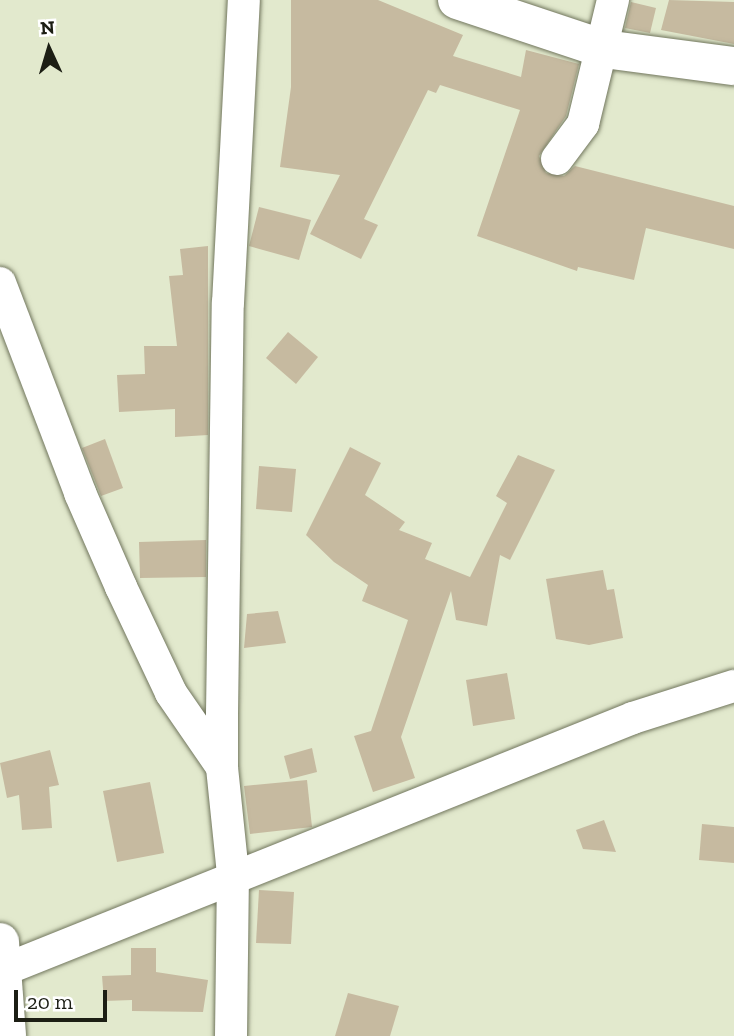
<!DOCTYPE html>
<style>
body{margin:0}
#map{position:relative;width:734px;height:1036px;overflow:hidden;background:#e2e9cd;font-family:"Zilla Slab",serif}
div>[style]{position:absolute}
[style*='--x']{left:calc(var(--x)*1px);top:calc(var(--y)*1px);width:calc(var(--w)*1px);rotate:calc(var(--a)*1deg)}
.building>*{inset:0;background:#c6baa0}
.roads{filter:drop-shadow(0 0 2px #71765d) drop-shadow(0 0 2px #71765d)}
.street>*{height:32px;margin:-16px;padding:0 16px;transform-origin:16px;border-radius:16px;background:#fff}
.secondary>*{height:38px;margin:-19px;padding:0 19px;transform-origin:19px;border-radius:19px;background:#fff}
.primary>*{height:38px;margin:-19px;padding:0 19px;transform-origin:19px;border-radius:19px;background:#fff}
span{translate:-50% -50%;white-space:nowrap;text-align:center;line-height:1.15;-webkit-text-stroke:5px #fff;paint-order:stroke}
.north{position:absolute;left:14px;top:14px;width:70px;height:70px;-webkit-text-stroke:5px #fff;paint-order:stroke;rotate:356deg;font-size:19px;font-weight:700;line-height:28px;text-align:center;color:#1c1e14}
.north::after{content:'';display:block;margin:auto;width:24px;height:32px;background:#1c1e14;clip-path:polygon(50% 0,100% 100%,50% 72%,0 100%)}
.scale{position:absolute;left:14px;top:990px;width:93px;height:32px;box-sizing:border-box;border:4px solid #1c1e14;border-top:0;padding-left:9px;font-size:21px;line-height:24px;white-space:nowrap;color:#1c1e14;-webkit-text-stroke:5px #fff;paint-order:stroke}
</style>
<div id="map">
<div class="building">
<div style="clip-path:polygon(291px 0,378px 0,463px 35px,453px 56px,521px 77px,526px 50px,579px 64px,566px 116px,539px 156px,546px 173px,564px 176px,575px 166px,734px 206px,734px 249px,646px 228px,634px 280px,578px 267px,577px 271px,477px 236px,520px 110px,440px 85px,436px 93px,428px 90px,364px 219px,378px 225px,361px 259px,310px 234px,340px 175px,280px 167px,291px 87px)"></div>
<div style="clip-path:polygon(669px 0,734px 2px,734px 44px,661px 30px)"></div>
<div style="clip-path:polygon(631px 2px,656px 8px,650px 33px,625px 28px)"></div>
<div style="clip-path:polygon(259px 207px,311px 220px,299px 260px,249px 246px)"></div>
<div style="clip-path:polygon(208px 246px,208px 435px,175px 437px,175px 409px,119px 412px,117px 375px,145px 374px,144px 346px,177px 346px,169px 276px,183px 275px,180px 249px)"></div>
<div style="clip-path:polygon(288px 332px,318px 357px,296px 384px,266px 358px)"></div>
<div style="clip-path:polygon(105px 439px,123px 488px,101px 496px,82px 448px)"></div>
<div style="clip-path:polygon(350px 447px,381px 463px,365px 495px,405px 522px,399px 530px,432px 543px,425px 559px,470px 577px,507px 503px,496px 496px,518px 455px,555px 470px,510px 560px,500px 555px,487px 626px,456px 620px,451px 591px,401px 737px,415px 778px,373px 792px,354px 736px,371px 731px,408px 620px,362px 601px,368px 585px,334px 562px,306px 535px)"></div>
<div style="clip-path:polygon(259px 466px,296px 469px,292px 512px,256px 509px)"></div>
<div style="clip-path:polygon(206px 540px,206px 577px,140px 578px,139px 542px)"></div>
<div style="clip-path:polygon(603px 570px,607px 590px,614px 589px,623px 638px,589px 645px,556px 639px,546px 579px)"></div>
<div style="clip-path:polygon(278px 611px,286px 643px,244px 648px,247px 614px)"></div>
<div style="clip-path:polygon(507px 673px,515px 719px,473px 726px,466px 680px)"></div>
<div style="clip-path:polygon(312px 748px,317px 772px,290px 779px,284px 756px)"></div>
<div style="clip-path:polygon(50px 750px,59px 785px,49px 787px,52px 828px,22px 830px,19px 795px,7px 798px,0 763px)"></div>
<div style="clip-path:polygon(307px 780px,312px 827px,250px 834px,244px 786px)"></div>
<div style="clip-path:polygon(150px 782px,164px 853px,117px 862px,103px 791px)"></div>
<div style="clip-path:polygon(604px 820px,616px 852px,583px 849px,576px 830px)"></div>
<div style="clip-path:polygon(702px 824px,734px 827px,734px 863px,699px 860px)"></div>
<div style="clip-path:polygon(259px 890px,294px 892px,291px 944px,256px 943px)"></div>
<div style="clip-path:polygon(131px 948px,156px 948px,156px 972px,208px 980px,203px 1012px,132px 1011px,132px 1000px,104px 1001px,102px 976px,131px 975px)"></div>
<div style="clip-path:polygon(348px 993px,399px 1006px,390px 1036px,335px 1036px)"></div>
</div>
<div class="roads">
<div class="street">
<div style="--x:557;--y:159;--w:44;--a:-53.4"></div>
<div style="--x:583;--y:124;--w:128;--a:-76.4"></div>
<div style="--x:0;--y:283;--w:225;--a:69.1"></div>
<div style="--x:80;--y:493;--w:103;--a:66.4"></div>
<div style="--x:121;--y:587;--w:117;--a:64.7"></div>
<div style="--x:171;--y:693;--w:90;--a:55.4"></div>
<div style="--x:6;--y:969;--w:675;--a:-21.82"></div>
<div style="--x:633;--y:718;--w:106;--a:-17.6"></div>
<div style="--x:231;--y:1036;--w:162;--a:-89.3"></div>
<div style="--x:233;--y:874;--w:108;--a:-95.9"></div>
<div style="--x:222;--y:767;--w:53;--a:-90"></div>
<div style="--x:222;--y:714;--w:411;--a:-89.2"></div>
<div style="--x:228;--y:303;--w:303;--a:-87"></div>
</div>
<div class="secondary">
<div style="--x:0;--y:942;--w:94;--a:85.7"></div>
</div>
<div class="primary">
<div style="--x:457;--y:0;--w:155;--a:18.4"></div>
<div style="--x:604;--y:49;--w:131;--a:7.5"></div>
</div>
</div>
<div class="north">N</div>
<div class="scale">20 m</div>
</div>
